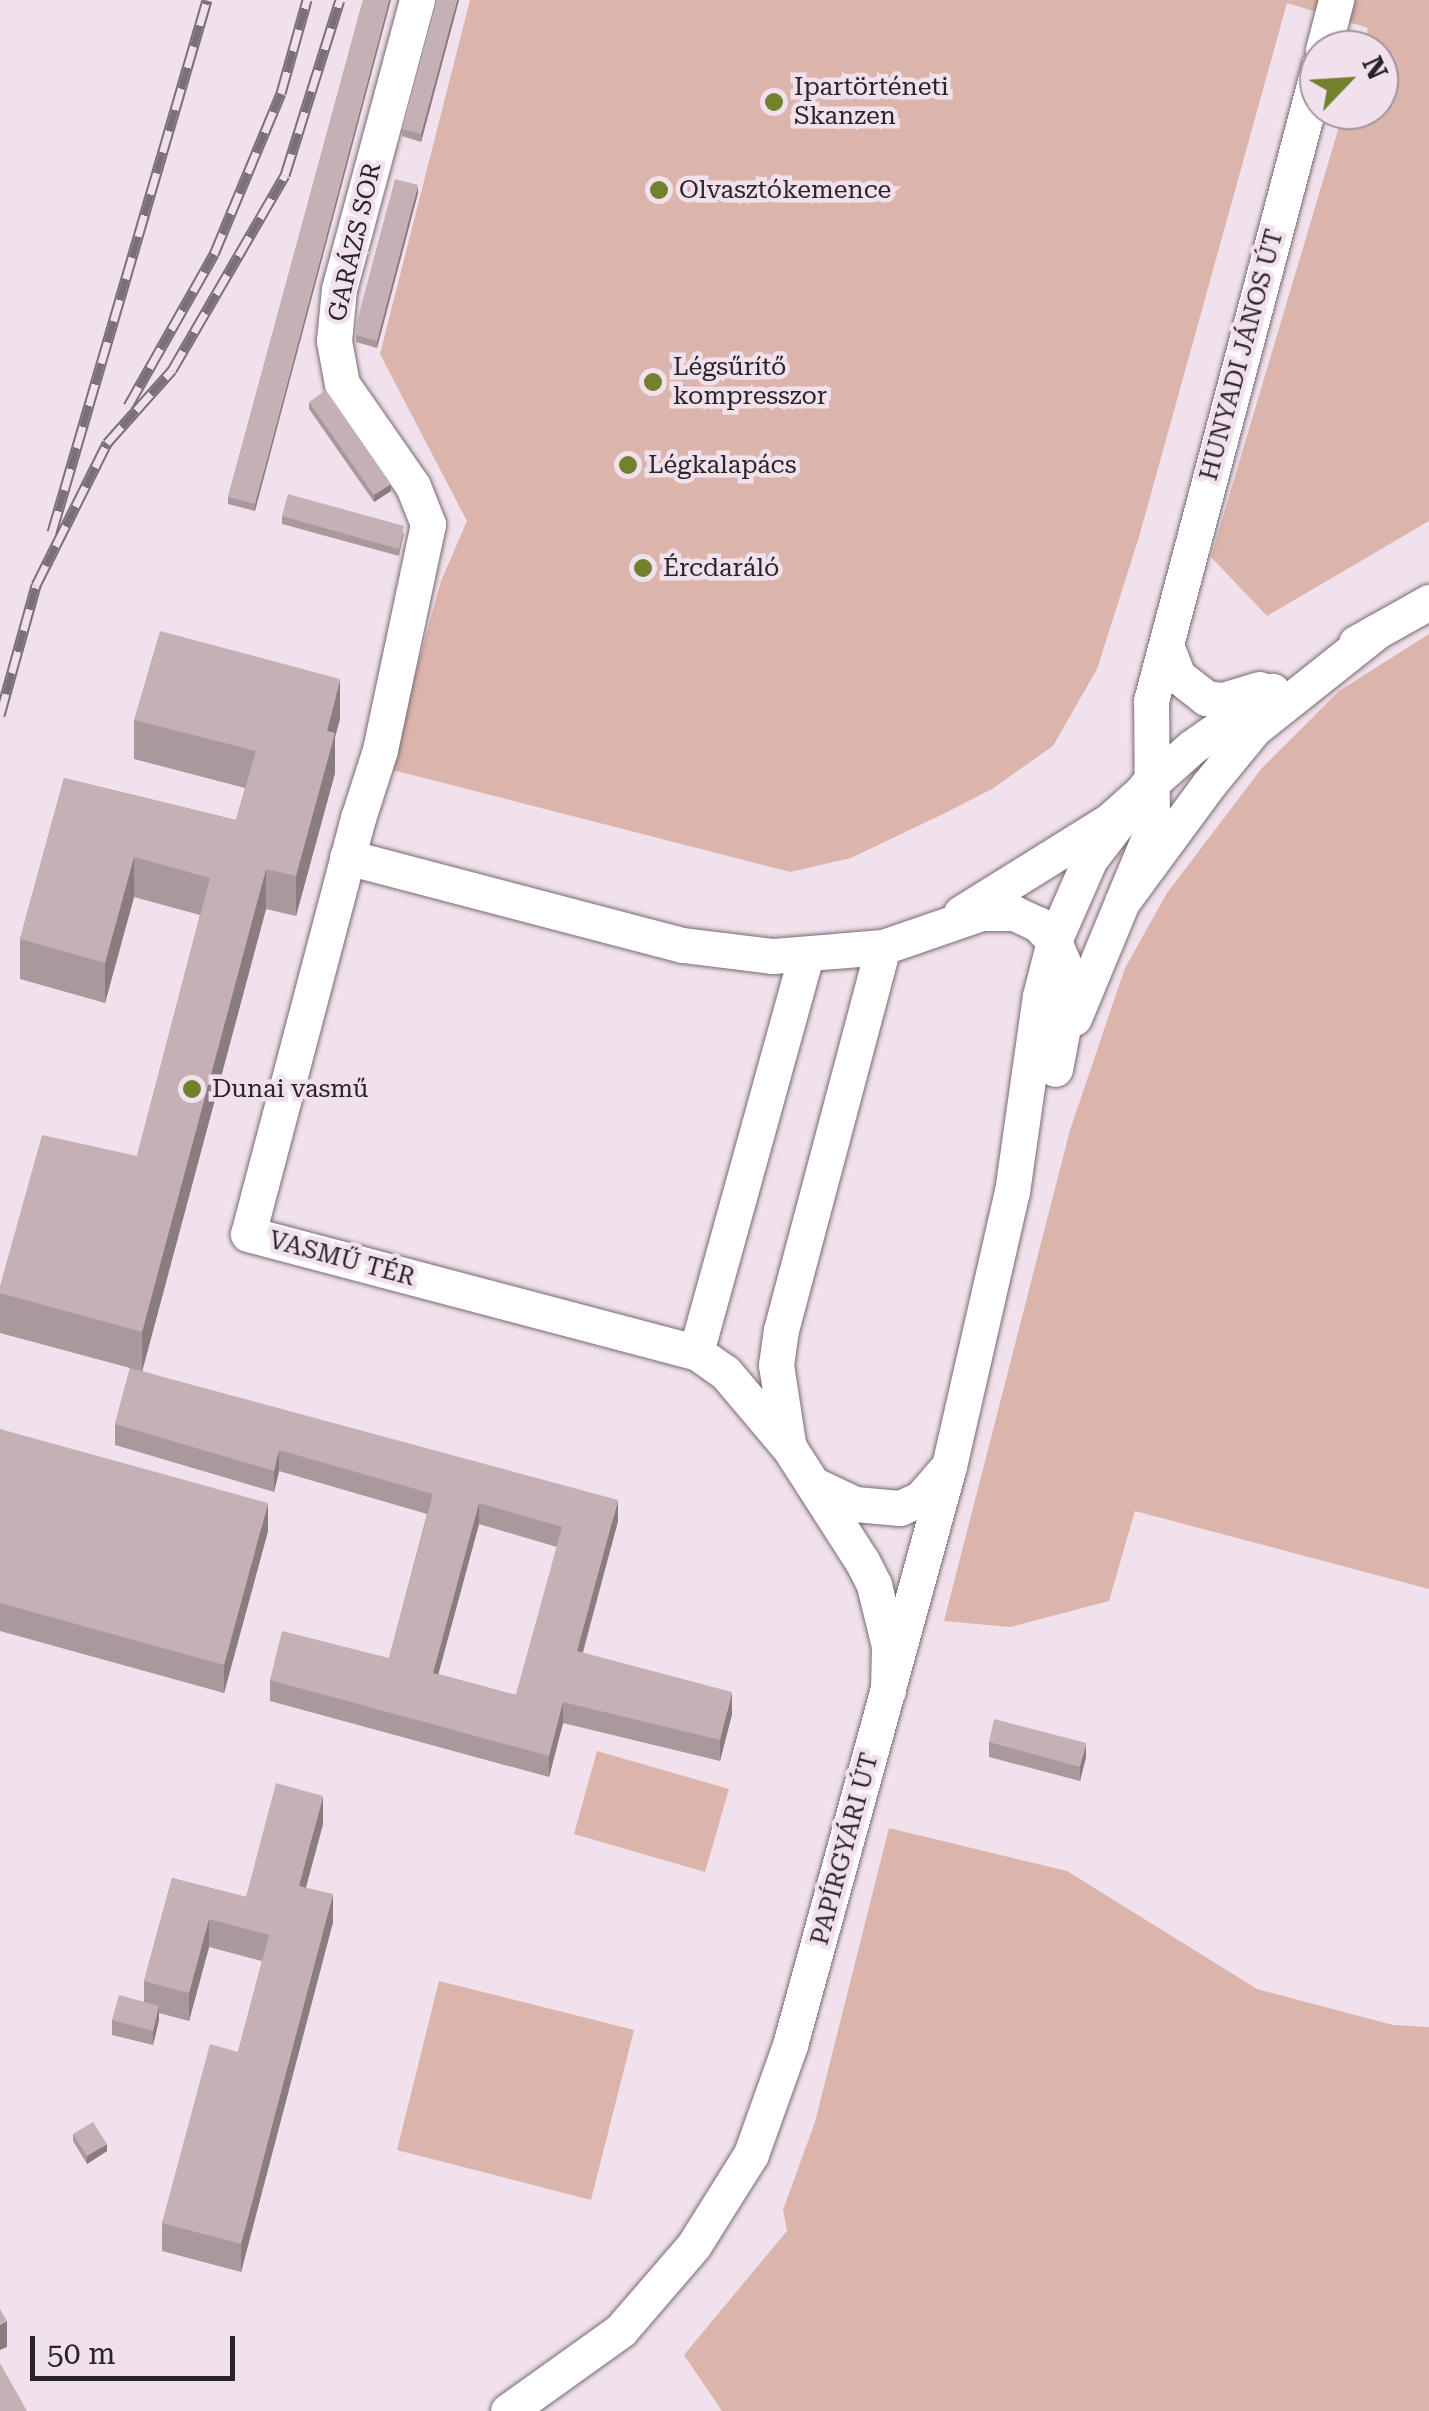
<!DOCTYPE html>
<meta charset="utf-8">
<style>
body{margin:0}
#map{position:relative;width:1429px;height:2411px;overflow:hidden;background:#f1e1ec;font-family:"Roboto Serif",serif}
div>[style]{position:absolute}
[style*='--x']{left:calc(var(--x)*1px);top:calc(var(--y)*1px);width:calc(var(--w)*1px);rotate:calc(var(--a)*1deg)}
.green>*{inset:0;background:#dbb4ab}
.roads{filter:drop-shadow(0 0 2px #786a73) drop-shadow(0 0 2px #786a73)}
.minor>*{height:35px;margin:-17.5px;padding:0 17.5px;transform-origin:17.5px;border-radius:17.5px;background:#fff}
.rail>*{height:11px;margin-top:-5.5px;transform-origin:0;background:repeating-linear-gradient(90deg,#f1e1ec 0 22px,#7a7077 0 44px);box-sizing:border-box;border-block:2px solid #7a7077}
.wall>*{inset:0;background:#a9989c}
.shaded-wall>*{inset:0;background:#8a7c7f}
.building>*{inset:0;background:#c5b1b5}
.dots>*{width:28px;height:28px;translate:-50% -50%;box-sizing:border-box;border:5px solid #f1e1ec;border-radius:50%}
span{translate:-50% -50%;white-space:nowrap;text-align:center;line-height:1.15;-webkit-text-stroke:9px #f1e1ec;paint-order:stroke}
.poi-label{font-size:25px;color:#292427}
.left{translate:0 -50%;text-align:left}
.street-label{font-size:25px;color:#292427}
.north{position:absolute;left:1299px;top:30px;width:100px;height:100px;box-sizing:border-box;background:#f1e1ec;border:2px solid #a1959d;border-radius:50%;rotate:65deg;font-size:28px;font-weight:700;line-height:40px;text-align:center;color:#292427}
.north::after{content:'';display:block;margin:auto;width:35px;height:45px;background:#73802d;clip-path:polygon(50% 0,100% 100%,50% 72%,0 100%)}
.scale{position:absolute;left:30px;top:2336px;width:205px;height:45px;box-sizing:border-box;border:5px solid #292427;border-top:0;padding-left:12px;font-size:30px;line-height:35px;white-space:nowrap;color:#292427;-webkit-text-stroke:8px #f1e1ec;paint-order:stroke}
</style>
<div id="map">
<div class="green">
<div style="clip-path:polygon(470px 0,1429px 0,1429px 521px,1267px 616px,1211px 557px,1344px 110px,1379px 110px,1379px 50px,1362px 50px,1368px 28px,1287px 3px,1139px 537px,1097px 669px,1053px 746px,992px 789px,943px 814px,851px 858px,790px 872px,389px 769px,441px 581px,467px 521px,380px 354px)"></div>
<div style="clip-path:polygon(1429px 634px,1429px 1589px,1135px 1511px,1109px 1601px,1010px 1627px,944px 1621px,1070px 1130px,1125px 968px,1167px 893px,1262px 768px,1339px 691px)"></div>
<div style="clip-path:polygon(597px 1751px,729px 1789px,705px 1872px,574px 1834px)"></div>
<div style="clip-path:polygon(889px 1828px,1067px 1871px,1257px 1989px,1393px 2025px,1429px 2027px,1429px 2411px,722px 2411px,684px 2355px,787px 2231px,783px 2210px,815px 2122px)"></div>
<div style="clip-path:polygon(439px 1981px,634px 2030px,591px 2200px,397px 2150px)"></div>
</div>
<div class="roads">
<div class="minor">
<div style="--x:417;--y:0;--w:299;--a:105.1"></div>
<div style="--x:339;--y:289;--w:52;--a:95.5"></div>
<div style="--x:334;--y:341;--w:44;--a:79.5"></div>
<div style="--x:342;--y:384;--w:124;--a:55.2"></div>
<div style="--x:413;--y:486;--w:41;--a:68.5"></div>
<div style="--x:428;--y:524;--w:231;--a:102"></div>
<div style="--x:380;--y:750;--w:71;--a:107.9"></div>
<div style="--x:358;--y:818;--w:430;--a:104.8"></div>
<div style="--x:248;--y:1234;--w:463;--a:14.8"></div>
<div style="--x:696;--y:1352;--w:35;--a:35"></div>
<div style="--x:725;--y:1372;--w:101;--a:49.8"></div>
<div style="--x:790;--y:1449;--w:133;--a:57.3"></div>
<div style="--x:862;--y:1561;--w:27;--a:63"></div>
<div style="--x:874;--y:1585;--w:63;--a:76.2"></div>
<div style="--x:889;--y:1646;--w:45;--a:91.3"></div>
<div style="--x:1323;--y:50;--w:52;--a:-75.4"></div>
<div style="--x:1356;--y:643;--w:84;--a:-29.3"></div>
<div style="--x:1166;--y:645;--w:33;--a:69"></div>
<div style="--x:1178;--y:676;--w:36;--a:38"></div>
<div style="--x:1206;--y:698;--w:17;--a:7"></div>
<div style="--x:1223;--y:700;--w:38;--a:-17"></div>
<div style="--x:347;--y:857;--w:347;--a:14.7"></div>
<div style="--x:683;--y:945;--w:91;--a:7"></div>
<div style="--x:773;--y:956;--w:110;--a:-4.7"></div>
<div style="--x:883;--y:947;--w:105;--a:-19"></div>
<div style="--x:982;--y:913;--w:32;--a:0"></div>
<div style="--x:1014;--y:913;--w:26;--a:25"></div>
<div style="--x:1038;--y:924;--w:23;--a:47"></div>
<div style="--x:1054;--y:941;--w:28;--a:67"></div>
<div style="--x:1065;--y:967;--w:34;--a:85"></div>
<div style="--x:1068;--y:1001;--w:69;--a:100.8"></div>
<div style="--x:1122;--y:902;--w:78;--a:-67.4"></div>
<div style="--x:1152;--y:830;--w:129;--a:-90.4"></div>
<div style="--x:1151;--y:701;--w:657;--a:-75.18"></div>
<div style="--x:961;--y:913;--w:174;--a:-31.9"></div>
<div style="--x:1109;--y:821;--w:111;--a:-41.7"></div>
<div style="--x:1192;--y:747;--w:98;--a:-35"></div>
<div style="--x:1074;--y:1018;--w:126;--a:-67.5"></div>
<div style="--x:1122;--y:902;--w:147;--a:-53.6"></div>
<div style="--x:1209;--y:784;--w:71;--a:-50.7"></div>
<div style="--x:1254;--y:729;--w:156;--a:-38.5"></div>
<div style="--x:696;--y:1352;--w:412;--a:-74.5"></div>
<div style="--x:788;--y:1443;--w:79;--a:-98.7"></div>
<div style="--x:776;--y:1365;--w:35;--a:-82"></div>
<div style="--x:781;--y:1330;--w:396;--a:-75.1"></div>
<div style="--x:817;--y:1486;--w:42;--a:25.3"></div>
<div style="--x:855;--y:1504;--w:45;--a:5.1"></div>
<div style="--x:900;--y:1508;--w:23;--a:-25"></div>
<div style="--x:921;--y:1498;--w:37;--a:-49"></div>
<div style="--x:508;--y:2411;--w:139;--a:-35.6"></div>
<div style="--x:621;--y:2330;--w:112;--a:-49.3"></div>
<div style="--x:694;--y:2245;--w:107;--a:-57.9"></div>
<div style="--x:751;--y:2154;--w:116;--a:-70.3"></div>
<div style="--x:790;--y:2045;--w:600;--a:-74.64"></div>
<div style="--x:949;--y:1466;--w:281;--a:-77.1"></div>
<div style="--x:1012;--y:1192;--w:198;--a:-81.9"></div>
<div style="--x:1040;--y:996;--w:57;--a:-75.7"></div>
<div style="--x:1054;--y:941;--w:90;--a:-66.3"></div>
<div style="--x:1090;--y:859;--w:98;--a:-52.4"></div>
</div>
</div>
<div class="rail">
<div style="--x:128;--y:406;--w:175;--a:-60.5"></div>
<div style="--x:214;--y:254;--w:174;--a:-67.4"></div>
<div style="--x:281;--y:93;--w:97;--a:-74.4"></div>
<div style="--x:52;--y:532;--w:554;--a:-73.76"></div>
<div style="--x:0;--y:715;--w:135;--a:-74.5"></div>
<div style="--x:36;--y:585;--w:159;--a:-63.4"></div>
<div style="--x:107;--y:443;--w:98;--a:-48.3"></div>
<div style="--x:172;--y:370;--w:225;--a:-59.9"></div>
<div style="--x:285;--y:175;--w:183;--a:-72.6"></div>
</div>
<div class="wall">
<div style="clip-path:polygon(363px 0,255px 511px,228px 504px,228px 497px)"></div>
<div style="clip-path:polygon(459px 0,421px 142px,402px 136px,402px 129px)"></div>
<div style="clip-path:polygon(418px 193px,377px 348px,356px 342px,356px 325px)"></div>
<div style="clip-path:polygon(309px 402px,391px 491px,374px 502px,309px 409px)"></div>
<div style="clip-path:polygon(282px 516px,404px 533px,399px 556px,282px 524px)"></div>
<div style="clip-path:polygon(evenodd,340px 719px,335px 737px,335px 773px,296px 916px,266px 909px,142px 1371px,618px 1521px,583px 1653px,732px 1714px,720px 1761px,563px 1723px,549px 1777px,270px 1701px,270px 1680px,389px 1658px,427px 1514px,279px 1471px,274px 1492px,115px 1445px,115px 1424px,130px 1368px,0 1333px,0 1293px,137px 1156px,200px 915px,134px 897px,105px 1003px,20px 979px,20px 939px,64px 778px,236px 820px,245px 788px,134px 759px,134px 720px,340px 719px,479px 1524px,557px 1547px,516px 1695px,438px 1674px,479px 1524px)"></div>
<div style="clip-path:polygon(0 1429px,268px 1531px,224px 1693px,0 1631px)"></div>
<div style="clip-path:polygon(989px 1742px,1086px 1757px,1080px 1781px,989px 1757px)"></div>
<div style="clip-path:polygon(323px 1824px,306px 1887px,333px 1922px,241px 2272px,162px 2251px,162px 2223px,238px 2052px,262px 1961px,209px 1947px,189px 2021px,159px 2013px,159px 2020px,153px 2045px,112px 2035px,112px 2020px,144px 2001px,144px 1981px,172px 1878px,246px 1897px)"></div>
<div style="clip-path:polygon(73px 2134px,107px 2151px,87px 2164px,73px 2141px)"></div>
</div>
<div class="shaded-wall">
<div style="clip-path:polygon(389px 0,391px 0,255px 511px,255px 504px)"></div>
<div style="clip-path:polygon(457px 0,459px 0,421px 142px,421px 134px)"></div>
<div style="clip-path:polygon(418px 185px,418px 193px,377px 348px,377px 341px)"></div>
<div style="clip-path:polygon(391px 484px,391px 491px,374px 502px,374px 495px)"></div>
<div style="clip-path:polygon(340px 679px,340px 719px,335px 737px,335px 773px,296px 916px,296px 876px,327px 731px)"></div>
<div style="clip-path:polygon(134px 857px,134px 897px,105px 1003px,105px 963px)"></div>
<div style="clip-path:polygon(266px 869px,266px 909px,142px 1372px,142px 1332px)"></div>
<div style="clip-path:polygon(279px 1450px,279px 1471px,274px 1492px,274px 1471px)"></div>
<div style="clip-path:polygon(618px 1500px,618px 1521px,577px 1672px,577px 1651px)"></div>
<div style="clip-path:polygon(268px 1503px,268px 1531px,224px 1693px,224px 1665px)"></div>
<div style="clip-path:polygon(479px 1503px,479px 1524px,433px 1694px,433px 1673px)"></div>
<div style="clip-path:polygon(732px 1692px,732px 1714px,720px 1761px,720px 1740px)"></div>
<div style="clip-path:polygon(563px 1702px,563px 1723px,549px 1777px,549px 1756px)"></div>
<div style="clip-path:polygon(1086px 1743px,1086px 1757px,1080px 1781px,1080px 1767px)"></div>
<div style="clip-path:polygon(323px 1796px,323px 1824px,299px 1913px,299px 1886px)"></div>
<div style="clip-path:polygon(333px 1894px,333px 1922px,241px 2272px,241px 2244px)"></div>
<div style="clip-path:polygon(209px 1919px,209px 1947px,189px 2021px,189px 1993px)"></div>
<div style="clip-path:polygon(159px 2006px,159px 2020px,153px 2045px,153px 2031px)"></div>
<div style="clip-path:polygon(107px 2144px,107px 2151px,87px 2164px,87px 2156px)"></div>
<div style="clip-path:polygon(7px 2321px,7px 2347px,0 2350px,0 2325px)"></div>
</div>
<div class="building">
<div style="clip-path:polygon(363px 0,389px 0,255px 504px,228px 497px)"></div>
<div style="clip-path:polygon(437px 0,457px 0,421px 134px,402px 129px)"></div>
<div style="clip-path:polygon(395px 179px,418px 185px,377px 341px,356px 335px,356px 325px)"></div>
<div style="clip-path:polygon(326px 390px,391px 484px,374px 495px,309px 402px)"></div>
<div style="clip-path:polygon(288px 494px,404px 526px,399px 549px,282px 516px)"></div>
<div style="clip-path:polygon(160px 631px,340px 679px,327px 731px,335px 733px,296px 876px,266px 869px,142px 1332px,0 1293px,0 1286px,42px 1135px,137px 1156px,210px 878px,134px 857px,105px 963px,20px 939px,64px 778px,236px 820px,256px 751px,134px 720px)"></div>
<div style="clip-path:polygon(evenodd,130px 1368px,618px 1500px,577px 1651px,732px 1692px,720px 1740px,563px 1702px,549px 1756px,270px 1680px,282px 1631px,389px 1658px,433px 1494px,279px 1450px,274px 1471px,115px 1424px,130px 1368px,479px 1503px,562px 1527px,516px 1695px,433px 1673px,479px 1503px)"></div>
<div style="clip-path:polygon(0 1429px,268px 1503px,224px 1665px,0 1603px)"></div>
<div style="clip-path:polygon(994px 1719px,1086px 1743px,1080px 1767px,989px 1742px)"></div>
<div style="clip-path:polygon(276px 1783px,323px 1796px,299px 1886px,333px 1894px,241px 2244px,162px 2223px,210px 2044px,238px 2052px,269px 1935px,209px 1919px,189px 1993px,144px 1981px,172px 1878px,246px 1897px)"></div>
<div style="clip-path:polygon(119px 1995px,159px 2006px,153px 2031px,112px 2020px)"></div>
<div style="clip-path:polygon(93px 2122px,107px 2144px,87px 2156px,73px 2134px)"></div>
<div style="clip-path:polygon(0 2309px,7px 2321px,0 2325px)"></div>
<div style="clip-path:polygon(0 2363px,27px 2411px,0 2411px)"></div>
</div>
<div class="dots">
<div style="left:774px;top:102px;background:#73802d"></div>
<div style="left:659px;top:190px;background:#73802d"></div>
<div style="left:653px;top:382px;background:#73802d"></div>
<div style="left:628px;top:465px;background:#73802d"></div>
<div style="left:643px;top:568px;background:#73802d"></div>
<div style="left:192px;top:1089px;background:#73802d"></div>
</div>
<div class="poi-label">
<span class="left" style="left:794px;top:102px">Ipartörténeti<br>Skanzen</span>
<span class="left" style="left:679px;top:190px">Olvasztókemence</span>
<span class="left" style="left:673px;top:382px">Légsűrítő<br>kompresszor</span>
<span class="left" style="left:648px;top:465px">Légkalapács</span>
<span class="left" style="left:663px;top:568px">Ércdaráló</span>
<span class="left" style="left:212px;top:1089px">Dunai vasmű</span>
</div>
<div class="street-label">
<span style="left:355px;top:242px;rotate:-77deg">GARÁZS SOR</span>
<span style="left:1242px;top:355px;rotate:-75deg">HUNYADI JÁNOS ÚT</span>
<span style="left:342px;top:1259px;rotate:15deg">VASMŰ TÉR</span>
<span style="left:845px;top:1849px;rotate:-75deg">PAPÍRGYÁRI ÚT</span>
</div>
<div class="north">N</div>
<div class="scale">50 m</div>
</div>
